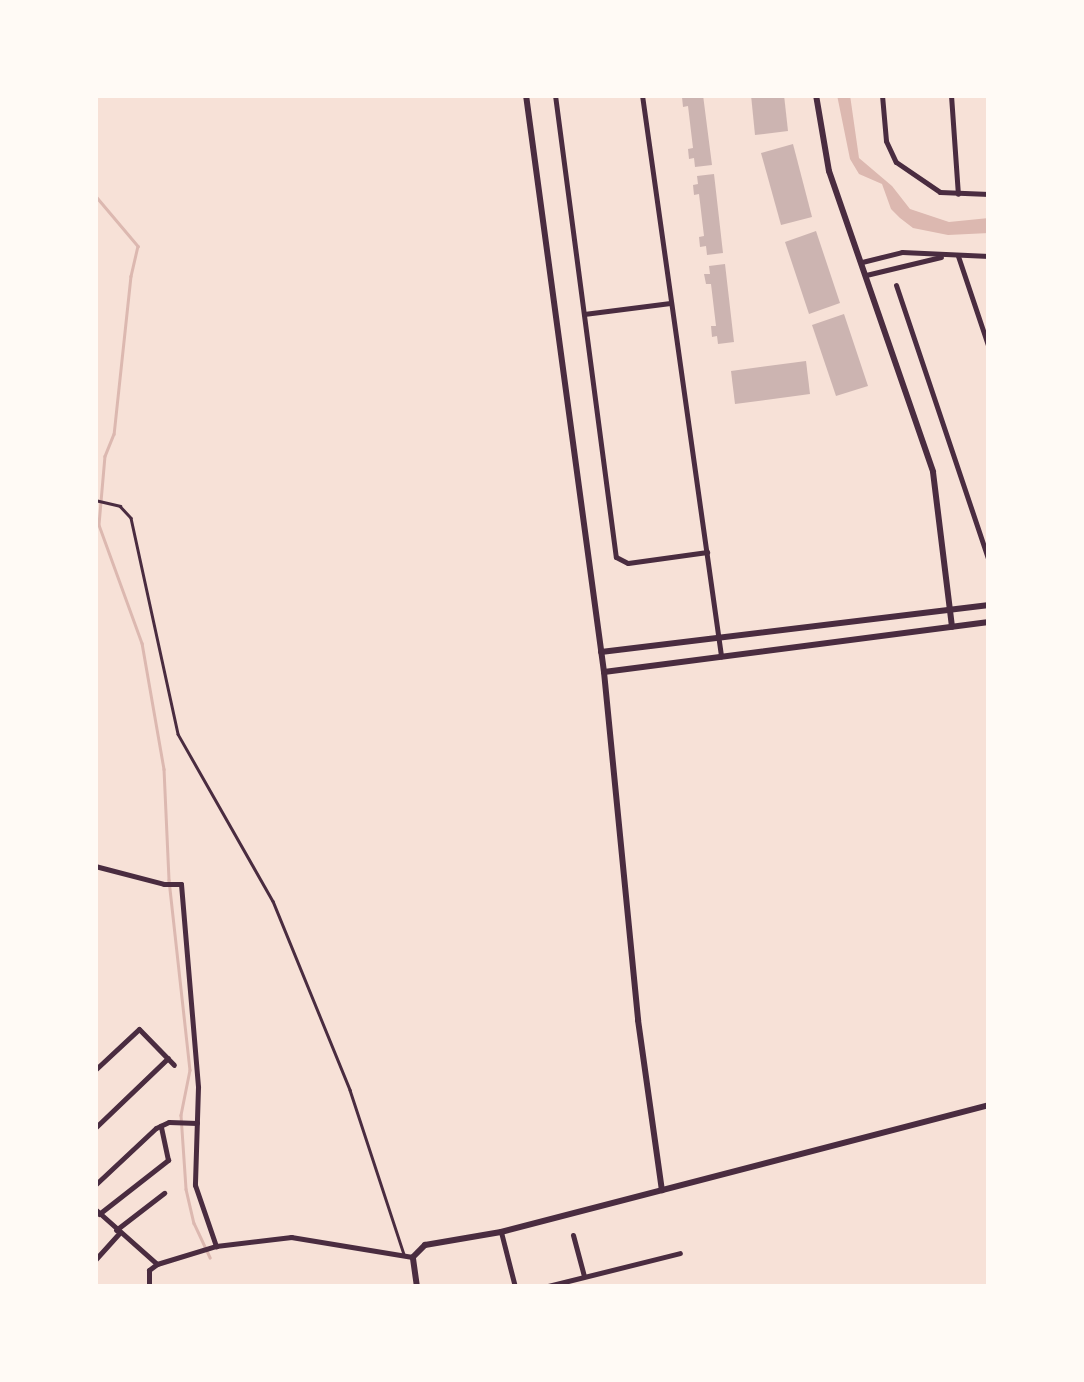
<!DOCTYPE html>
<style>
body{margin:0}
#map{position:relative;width:1084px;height:1382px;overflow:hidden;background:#f7e1d7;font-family:Ubuntu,sans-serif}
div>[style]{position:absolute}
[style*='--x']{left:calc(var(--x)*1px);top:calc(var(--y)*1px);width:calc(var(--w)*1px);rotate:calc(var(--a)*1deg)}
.water>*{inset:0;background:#dcb8b0}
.stream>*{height:2.5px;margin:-1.25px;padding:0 1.25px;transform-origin:1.25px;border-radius:1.25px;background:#dcb8b0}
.building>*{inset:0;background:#ccb4b1}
.service>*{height:2.5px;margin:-1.25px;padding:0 1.25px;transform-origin:1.25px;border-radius:1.25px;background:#4a2c40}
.minor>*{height:5px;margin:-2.5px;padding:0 2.5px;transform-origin:2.5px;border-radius:2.5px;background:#4a2c40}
.tertiary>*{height:6px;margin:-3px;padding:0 3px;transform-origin:3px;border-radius:3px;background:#4a2c40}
span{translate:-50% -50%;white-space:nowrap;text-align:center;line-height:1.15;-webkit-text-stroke:8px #fffaf5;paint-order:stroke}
.frame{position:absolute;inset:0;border:98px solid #fffaf5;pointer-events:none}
</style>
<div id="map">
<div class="water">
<div style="clip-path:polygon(837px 95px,850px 95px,859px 158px,892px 186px,910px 209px,949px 222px,989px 218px,989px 233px,948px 235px,913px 228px,900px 218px,891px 209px,882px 184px,859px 174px,850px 159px)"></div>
</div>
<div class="stream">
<div style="--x:95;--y:195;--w:67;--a:49.9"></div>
<div style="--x:138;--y:246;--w:31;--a:103"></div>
<div style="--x:131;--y:276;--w:159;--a:96.1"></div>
<div style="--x:114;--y:434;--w:24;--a:112"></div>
<div style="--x:105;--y:456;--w:69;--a:95"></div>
<div style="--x:99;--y:525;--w:126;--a:70"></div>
<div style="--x:142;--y:643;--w:128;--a:80.1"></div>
<div style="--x:164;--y:769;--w:111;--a:87.4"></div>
<div style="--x:169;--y:880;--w:191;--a:83.7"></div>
<div style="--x:190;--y:1070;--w:46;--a:101.3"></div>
<div style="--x:181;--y:1115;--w:74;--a:86.1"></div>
<div style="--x:186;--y:1189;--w:35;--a:77"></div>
<div style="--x:194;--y:1223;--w:38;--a:65"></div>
</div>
<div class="building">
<div style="clip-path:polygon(703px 95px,712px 165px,695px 167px,694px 158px,689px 159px,688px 149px,693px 148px,688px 106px,683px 107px,682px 97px)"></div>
<div style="clip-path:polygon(751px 95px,784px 95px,788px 131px,755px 135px)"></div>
<div style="clip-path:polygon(793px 144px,812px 217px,781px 225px,761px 153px)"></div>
<div style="clip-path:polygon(714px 174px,723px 253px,707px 255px,706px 246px,700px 247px,699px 237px,704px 236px,699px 194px,694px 195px,693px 185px,698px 184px,697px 176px)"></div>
<div style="clip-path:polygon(816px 231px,840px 303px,809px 314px,785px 242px)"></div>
<div style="clip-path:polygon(725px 264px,734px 342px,718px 344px,717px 336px,712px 337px,711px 326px,716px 326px,711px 284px,706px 284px,704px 274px,710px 274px,709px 266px)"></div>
<div style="clip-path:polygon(844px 314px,868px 386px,836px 396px,812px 325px)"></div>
<div style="clip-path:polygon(806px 361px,810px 394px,735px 404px,731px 371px)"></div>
</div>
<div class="service">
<div style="--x:95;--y:500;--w:26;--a:13"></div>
<div style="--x:120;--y:506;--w:16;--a:47"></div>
<div style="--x:131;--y:518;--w:221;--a:77.7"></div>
<div style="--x:178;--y:734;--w:192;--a:60.4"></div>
<div style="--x:273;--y:901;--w:204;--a:67.8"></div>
<div style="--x:350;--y:1090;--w:173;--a:71.8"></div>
</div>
<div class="minor">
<div style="--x:555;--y:95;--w:466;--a:82.5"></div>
<div style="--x:616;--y:557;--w:13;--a:27"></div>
<div style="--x:628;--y:563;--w:80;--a:-7.9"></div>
<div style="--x:642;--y:95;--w:567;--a:81.98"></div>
<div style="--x:882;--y:95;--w:46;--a:85"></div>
<div style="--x:886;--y:141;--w:23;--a:65"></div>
<div style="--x:896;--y:162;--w:53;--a:34.3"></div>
<div style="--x:940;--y:192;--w:49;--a:2.3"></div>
<div style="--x:951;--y:95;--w:99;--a:86"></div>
<div style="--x:958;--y:256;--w:97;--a:71.4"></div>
<div style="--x:862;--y:262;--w:41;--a:-14"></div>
<div style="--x:902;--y:252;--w:87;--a:2.6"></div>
<div style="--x:866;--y:275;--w:77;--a:-13.5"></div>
<div style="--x:896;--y:285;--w:292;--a:71.4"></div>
<div style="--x:584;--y:314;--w:87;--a:-7.3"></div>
<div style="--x:95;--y:866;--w:71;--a:14.6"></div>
<div style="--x:164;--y:884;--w:17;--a:0"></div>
<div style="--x:181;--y:884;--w:204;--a:85.2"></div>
<div style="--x:198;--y:1087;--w:98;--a:91.8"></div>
<div style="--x:195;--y:1185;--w:65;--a:71"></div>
<div style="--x:95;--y:1070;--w:60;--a:-43"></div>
<div style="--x:139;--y:1029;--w:50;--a:45.8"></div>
<div style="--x:95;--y:1128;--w:101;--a:-43.8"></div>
<div style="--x:95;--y:1185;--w:83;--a:-43.1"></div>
<div style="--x:156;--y:1128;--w:14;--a:-25"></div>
<div style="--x:169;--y:1122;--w:28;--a:2"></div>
<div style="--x:95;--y:1209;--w:83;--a:41.6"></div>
<div style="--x:99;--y:1214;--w:88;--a:-38"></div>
<div style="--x:168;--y:1160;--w:35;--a:-102"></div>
<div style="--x:116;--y:1230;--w:61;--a:-37.6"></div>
<div style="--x:501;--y:1232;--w:57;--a:75.7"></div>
<div style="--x:573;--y:1235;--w:42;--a:75"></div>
<div style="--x:95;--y:1260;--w:36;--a:-48"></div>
<div style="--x:149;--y:1287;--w:17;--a:-90"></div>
<div style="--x:149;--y:1270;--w:10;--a:-37"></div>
<div style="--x:157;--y:1264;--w:62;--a:-17"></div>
<div style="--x:216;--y:1246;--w:76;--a:-6.8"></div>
<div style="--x:291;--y:1237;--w:123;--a:9.4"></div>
<div style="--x:544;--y:1287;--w:140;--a:-14"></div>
</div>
<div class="tertiary">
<div style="--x:526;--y:95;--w:582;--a:82.3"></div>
<div style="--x:604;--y:672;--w:350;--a:84.4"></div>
<div style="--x:638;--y:1020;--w:172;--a:82"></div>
<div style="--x:816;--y:95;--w:77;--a:80.3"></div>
<div style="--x:829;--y:171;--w:318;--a:70.9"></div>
<div style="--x:933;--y:472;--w:156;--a:83"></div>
<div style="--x:601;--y:652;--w:391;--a:-6.9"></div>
<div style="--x:604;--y:672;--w:388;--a:-7.4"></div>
<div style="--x:417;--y:1287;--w:30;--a:-98"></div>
<div style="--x:413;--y:1257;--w:17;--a:-45"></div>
<div style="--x:425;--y:1245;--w:77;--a:-9.7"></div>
<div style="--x:501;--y:1232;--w:504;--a:-14.59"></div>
</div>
<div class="frame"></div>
</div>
